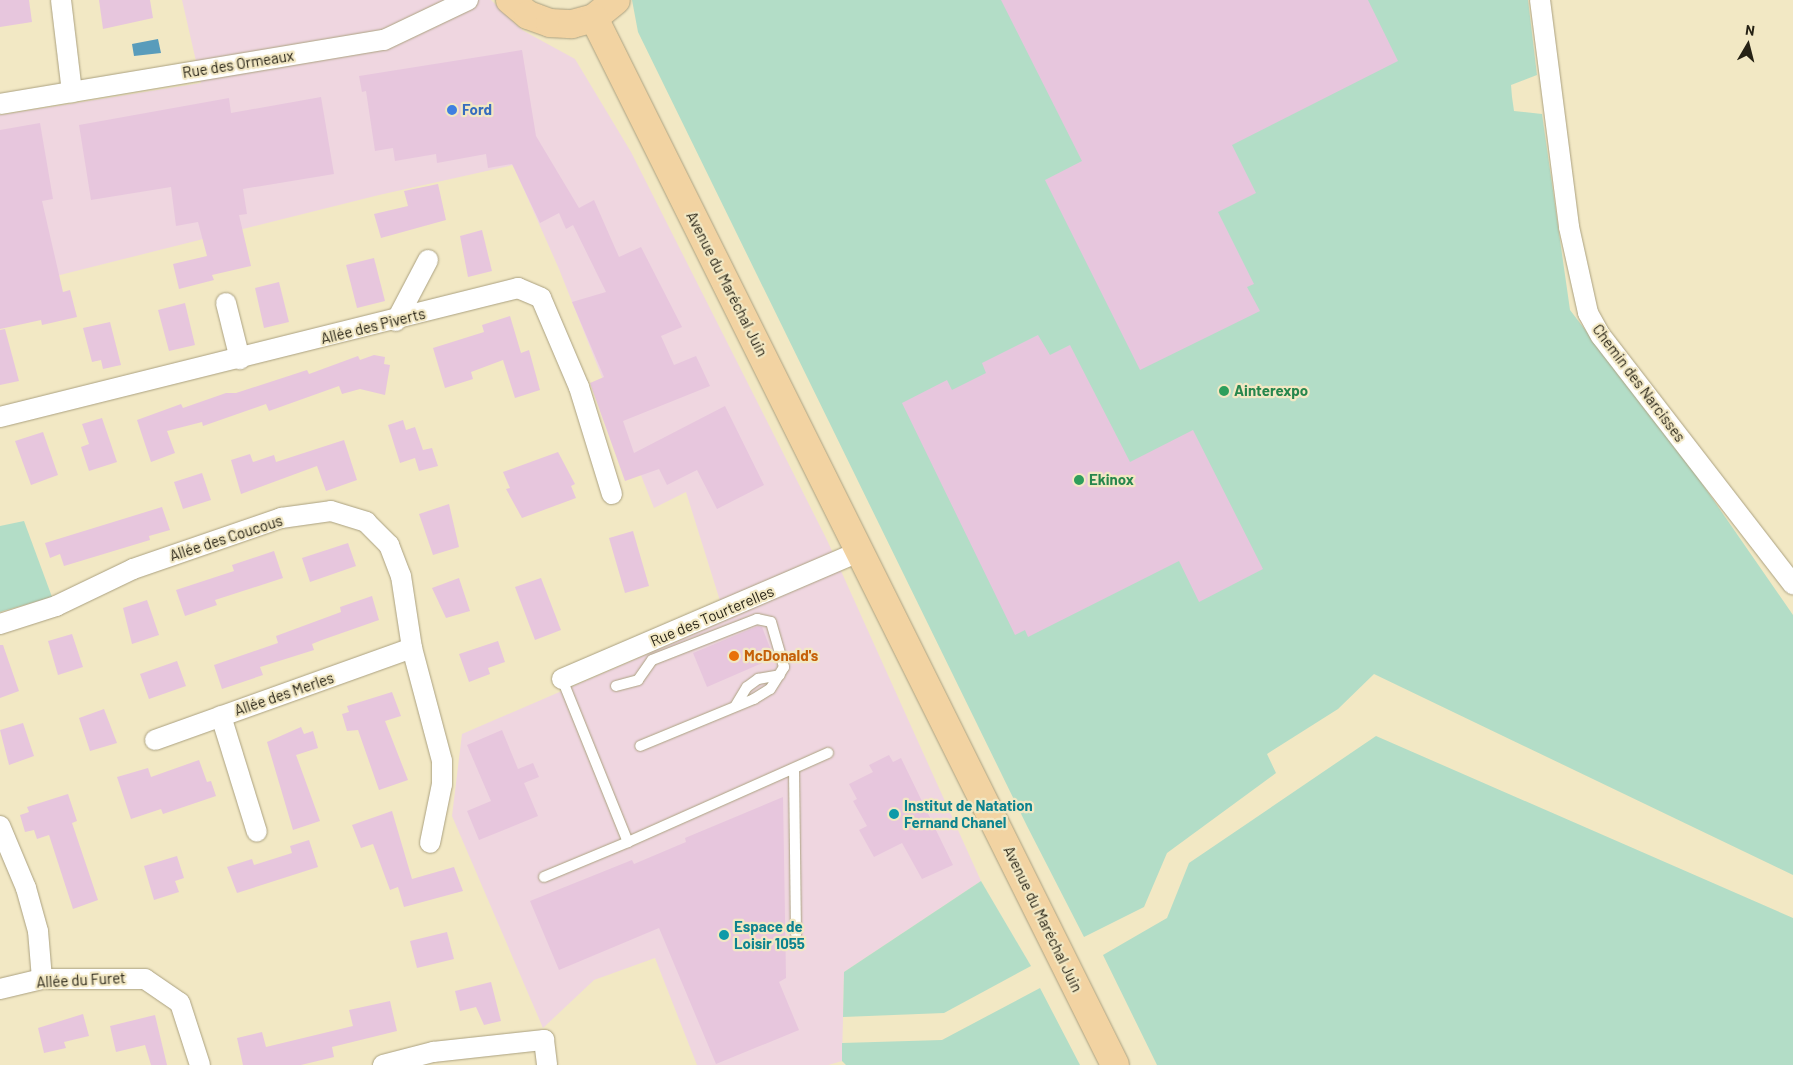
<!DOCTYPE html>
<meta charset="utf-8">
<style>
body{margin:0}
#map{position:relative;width:1793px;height:1065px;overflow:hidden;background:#f2e8c4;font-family:Barlow,sans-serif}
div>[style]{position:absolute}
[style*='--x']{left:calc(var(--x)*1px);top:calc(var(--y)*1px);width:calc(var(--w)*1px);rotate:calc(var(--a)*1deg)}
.commercial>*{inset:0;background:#efd6e0}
.green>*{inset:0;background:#b3ddc7}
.water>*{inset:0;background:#599cbb}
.building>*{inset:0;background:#e7c6dd}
.roads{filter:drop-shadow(0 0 1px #aba180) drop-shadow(0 0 1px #aba180)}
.lane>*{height:10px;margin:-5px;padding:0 5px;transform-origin:5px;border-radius:5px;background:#fff}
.street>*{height:20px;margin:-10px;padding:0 10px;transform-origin:10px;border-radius:10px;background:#fff}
.primary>*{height:28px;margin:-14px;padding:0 14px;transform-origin:14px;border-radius:14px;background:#f2d3a2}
.dots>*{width:14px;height:14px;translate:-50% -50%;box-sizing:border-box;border:2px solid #f2e8c4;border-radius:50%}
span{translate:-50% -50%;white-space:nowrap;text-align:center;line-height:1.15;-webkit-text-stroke:4.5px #f2e8c4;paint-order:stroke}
.street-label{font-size:15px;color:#262215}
.shop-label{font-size:15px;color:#366cbe;font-weight:700}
.left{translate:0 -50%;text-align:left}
.leisure-label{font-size:15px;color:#27864d;font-weight:700}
.food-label{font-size:15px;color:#c56008;font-weight:700}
.culture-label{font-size:15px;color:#0d838f;font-weight:700}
.north{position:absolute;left:1723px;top:20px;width:50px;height:50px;-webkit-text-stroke:4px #f2e8c4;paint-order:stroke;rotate:8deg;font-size:14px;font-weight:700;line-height:20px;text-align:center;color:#262215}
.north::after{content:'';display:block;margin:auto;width:18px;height:22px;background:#262215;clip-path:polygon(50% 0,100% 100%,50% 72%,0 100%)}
</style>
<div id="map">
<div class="commercial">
<div style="clip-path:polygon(182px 0,491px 0,522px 30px,575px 59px,631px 152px,827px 540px,981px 881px,844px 972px,842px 1061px,828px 1065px,697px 1065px,655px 958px,594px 980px,543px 1028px,452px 816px,462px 734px,726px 620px,686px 492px,654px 508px,559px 269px,513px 165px,379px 195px,0 290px,0 115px,201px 83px)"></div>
</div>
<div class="green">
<div style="clip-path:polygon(632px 0,1528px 0,1537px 75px,1511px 85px,1512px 97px,1514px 111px,1542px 114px,1570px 310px,1694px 472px,1793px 615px,1793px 875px,1374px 674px,1338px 709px,1267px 754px,1276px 773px,1167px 853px,1144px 907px,1084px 937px,1027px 826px,638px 32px)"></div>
<div style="clip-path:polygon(24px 521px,52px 597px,0 612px,0 526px)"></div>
<div style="clip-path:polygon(1376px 736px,1793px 918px,1793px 1065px,1157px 1065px,1103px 955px,1167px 918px,1189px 863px)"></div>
<div style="clip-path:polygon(981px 881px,1031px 966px,944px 1013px,843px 1017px,844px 972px)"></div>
<div style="clip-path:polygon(1040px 988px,1080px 1065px,846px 1065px,842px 1061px,842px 1043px,942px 1040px)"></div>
</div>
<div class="water">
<div style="clip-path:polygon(158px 39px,161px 53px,134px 56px,132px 44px)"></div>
</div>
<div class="building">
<div style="clip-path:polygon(0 0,29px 0,32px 22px,0 27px)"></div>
<div style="clip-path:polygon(99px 0,150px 0,153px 18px,103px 29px)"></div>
<div style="clip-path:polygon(1001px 0,1368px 0,1398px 61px,1232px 145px,1256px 193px,1218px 212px,1254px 284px,1247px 287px,1260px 311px,1140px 370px,1045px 180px,1082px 161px)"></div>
<div style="clip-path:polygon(522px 50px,536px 136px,579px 208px,594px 200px,619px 257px,641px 247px,682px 327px,661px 336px,674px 365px,696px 356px,710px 386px,623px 421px,634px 453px,725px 406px,764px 485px,717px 509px,697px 470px,667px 485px,659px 469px,625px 481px,590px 383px,604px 377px,572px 302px,606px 292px,573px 225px,566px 229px,559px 213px,540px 223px,512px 164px,488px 168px,486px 154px,437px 163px,436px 154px,395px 161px,393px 148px,375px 151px,366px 91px,362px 92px,359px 76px)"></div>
<div style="clip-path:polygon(321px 97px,334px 174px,243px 189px,247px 214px,239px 215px,251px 266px,212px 275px,214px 280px,179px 289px,173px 264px,207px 256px,198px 222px,176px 226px,171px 187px,91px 200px,79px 125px,229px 98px,231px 113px)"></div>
<div style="clip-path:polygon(40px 123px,53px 199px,42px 201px,63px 292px,70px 290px,77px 317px,42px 325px,41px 320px,0 329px,0 130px)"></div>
<div style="clip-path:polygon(438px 184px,446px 220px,381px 238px,374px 214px,408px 206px,404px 191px)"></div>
<div style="clip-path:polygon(482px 230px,492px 271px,468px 277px,460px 236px)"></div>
<div style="clip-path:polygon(374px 258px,385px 301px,357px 308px,346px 265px)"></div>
<div style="clip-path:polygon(279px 282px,289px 322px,264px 328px,255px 288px)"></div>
<div style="clip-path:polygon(185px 303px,195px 345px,169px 351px,158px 310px)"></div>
<div style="clip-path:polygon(510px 316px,521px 353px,529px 350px,540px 390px,515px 398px,503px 360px,471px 372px,473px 379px,445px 388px,433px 348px,484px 332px,482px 325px)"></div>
<div style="clip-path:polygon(110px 322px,121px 365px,103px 369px,101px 360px,92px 362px,83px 328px)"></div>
<div style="clip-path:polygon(5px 329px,19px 381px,0 385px,0 330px)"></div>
<div style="clip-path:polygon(1038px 335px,1050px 355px,1070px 345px,1130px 462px,1193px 430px,1263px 569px,1199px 602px,1179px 561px,1028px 637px,1025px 630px,1015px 635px,902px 403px,947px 380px,952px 390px,986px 373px,982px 363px)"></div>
<div style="clip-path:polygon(374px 355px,385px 357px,384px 364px,390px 365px,385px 395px,360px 389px,342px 394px,339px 386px,269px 411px,266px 404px,203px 426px,202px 422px,167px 431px,175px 453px,151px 462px,137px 420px,181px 404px,183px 408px,226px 393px,236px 393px,307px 370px,309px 374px,358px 356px,360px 360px)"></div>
<div style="clip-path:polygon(102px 418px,117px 462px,89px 471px,81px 447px,89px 444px,82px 424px)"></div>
<div style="clip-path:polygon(403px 420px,406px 430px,415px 427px,423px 450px,432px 448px,438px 466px,419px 471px,415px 458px,400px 463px,388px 425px)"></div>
<div style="clip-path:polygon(43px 432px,58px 475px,31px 485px,15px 441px)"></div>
<div style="clip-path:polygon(344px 440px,357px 480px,326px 491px,317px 466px,241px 494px,231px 460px,250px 454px,253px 462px,274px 455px,276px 462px)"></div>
<div style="clip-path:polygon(558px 452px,575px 484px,571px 486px,576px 498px,522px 518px,506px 489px,510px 488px,503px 472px)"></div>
<div style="clip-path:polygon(202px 473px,211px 500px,183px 509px,174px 482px)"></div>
<div style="clip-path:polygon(449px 504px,459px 547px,433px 555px,419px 514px)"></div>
<div style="clip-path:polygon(162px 507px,170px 530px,149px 536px,150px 540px,64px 566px,60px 554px,50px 558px,45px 543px)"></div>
<div style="clip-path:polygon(633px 531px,649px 586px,625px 593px,609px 538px)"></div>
<div style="clip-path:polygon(348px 543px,356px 566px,310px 582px,302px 558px)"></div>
<div style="clip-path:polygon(274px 551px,283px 578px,215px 600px,217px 605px,185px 616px,176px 590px,234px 571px,232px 565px)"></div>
<div style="clip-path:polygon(459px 578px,470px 611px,446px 618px,432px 588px)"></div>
<div style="clip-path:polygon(541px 578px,561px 630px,535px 640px,515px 587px)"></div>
<div style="clip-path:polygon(372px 596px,379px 620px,322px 640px,312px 644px,314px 650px,260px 667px,263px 675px,222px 689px,214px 665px,278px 643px,276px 636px,341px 612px,340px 607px)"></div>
<div style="clip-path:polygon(147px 600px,159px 635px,132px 644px,123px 608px)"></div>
<div style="clip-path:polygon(758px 626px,762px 627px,774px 658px,707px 687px,693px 653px)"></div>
<div style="clip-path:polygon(72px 634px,83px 667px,58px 675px,48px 641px)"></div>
<div style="clip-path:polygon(498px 641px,505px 662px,488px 668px,490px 674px,469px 682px,459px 654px)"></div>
<div style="clip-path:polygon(0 645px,3px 645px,19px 691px,0 698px)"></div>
<div style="clip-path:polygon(177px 661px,186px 686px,149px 699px,140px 674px)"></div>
<div style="clip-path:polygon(392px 692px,401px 716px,385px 721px,408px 780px,379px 790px,358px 730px,347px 731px,342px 714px,349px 712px,347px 706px)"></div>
<div style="clip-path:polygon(104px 709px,117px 743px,90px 751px,79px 718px)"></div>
<div style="clip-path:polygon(23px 723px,34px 756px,9px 765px,0 730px)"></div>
<div style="clip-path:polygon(301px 727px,304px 734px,313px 731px,318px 748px,296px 755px,320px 821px,293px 830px,267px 742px)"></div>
<div style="clip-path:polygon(502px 730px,518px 769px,533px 763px,539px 777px,524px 783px,538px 816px,479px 840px,467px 811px,491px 801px,467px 745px)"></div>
<div style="clip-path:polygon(889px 755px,893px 762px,901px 758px,953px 865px,922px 879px,902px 843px,874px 857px,859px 830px,867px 826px,853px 801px,857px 799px,849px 784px,873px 772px,869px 765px)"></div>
<div style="clip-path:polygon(199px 760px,207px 782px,211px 781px,216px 796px,163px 814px,161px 809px,131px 819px,117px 777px,148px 768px,151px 777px)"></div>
<div style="clip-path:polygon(68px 794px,77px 821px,72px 823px,98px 900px,73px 909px,49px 835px,37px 839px,34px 830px,25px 832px,20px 815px,29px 812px,27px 807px)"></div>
<div style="clip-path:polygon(783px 797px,786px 978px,779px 982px,799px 1030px,716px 1064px,659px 928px,559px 970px,530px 901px,632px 860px,634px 864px,686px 842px,685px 838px)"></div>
<div style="clip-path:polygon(392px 811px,412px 879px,454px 867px,463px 891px,404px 907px,398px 887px,390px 890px,373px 844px,361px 848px,352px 825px)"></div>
<div style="clip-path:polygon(309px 840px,318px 867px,237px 893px,227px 867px,252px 859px,254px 865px,292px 853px,290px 846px)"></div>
<div style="clip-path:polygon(177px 856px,184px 878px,175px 881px,179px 892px,154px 900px,144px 866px)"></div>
<div style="clip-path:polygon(447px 932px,454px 959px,417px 968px,410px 941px)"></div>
<div style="clip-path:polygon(491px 982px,501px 1021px,484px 1025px,476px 1007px,460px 1011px,455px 991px)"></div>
<div style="clip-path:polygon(390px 1001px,397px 1031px,332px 1047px,334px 1057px,301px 1065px,243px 1065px,237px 1038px,262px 1032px,266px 1047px,353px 1026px,349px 1010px)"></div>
<div style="clip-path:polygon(83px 1014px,89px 1036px,64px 1042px,66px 1048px,44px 1053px,38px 1028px)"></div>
<div style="clip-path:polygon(155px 1015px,167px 1065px,151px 1065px,145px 1045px,116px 1052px,110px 1026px)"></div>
</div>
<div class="roads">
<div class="lane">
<div style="--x:562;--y:679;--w:176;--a:68"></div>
<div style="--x:628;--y:842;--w:219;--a:-24"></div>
<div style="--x:616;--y:686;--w:23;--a:-15"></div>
<div style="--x:638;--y:680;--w:24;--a:-55"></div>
<div style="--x:652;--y:660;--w:113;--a:-21.3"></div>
<div style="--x:757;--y:619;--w:14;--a:12"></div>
<div style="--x:771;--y:622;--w:47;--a:73.9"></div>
<div style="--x:784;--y:667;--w:26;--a:122"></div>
<div style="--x:770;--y:689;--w:19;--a:148"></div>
<div style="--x:754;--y:699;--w:123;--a:157.6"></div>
<div style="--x:736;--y:705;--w:21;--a:-59"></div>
<div style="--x:747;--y:687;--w:14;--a:-36"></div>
<div style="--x:758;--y:679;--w:22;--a:-10"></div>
<div style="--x:794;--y:769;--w:165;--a:89.3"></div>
<div style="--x:544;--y:877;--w:91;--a:-22.6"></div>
</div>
<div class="street">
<div style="--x:61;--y:0;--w:93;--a:83.2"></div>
<div style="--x:1540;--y:0;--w:229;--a:82.7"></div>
<div style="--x:1569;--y:227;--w:88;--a:77.5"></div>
<div style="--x:1588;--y:313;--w:26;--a:61"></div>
<div style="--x:1601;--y:336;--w:314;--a:52.3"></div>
<div style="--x:0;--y:104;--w:389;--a:-9.5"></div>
<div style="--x:384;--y:40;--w:93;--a:-25.5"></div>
<div style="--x:226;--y:303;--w:58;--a:76"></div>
<div style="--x:396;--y:321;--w:69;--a:-62.3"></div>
<div style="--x:0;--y:417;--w:534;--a:-13.98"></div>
<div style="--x:518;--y:288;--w:25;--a:23"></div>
<div style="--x:541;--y:298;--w:97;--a:66.9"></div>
<div style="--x:579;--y:387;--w:112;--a:72.9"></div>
<div style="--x:0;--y:624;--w:59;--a:-17.8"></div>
<div style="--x:56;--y:606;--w:85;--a:-25.7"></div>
<div style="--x:133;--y:569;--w:157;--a:-19"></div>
<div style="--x:281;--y:518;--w:50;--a:-8"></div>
<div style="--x:331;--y:511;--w:37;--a:17"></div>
<div style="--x:366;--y:522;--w:33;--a:45"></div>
<div style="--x:389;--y:545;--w:33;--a:69"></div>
<div style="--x:401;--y:576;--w:73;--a:81.3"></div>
<div style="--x:412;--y:648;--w:117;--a:75.1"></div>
<div style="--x:442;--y:761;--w:23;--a:90"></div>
<div style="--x:442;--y:784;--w:60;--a:101.5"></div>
<div style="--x:562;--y:679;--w:325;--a:-23.2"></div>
<div style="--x:221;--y:716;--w:121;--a:72.8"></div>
<div style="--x:155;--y:740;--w:273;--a:-19.7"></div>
<div style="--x:0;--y:826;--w:67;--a:67.2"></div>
<div style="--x:26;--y:888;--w:45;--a:74.4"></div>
<div style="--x:38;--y:931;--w:48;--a:85.2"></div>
<div style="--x:0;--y:989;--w:43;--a:-13.4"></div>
<div style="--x:42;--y:979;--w:103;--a:0"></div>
<div style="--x:145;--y:979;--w:42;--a:34.4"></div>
<div style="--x:180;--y:1003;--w:65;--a:72.1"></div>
<div style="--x:383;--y:1065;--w:52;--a:-14.6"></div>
<div style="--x:433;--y:1052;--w:112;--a:-6.2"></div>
<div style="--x:544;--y:1040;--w:25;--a:83"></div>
</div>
<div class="primary">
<div style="--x:510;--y:0;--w:23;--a:40"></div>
<div style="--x:528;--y:15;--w:23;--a:20"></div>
<div style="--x:550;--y:23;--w:22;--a:3"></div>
<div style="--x:572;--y:24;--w:23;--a:-15"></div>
<div style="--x:594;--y:18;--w:28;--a:-39"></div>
<div style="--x:594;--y:18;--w:1169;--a:63.54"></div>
</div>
</div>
<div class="dots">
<div style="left:452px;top:110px;background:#3f7fe0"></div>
<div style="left:1224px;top:391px;background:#2e9e5b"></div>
<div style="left:1079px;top:480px;background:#2e9e5b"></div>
<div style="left:734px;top:656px;background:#e8710a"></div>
<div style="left:894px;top:814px;background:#0f9aa8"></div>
<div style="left:724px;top:935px;background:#0f9aa8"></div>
</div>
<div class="street-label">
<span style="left:238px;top:64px;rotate:-9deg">Rue des Ormeaux</span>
<span style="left:727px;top:284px;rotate:63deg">Avenue du Maréchal Juin</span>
<span style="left:373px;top:326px;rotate:-14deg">Allée des Piverts</span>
<span style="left:1639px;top:383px;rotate:53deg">Chemin des Narcisses</span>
<span style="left:226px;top:538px;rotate:-18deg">Allée des Coucous</span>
<span style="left:712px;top:616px;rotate:-23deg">Rue des Tourterelles</span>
<span style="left:284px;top:694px;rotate:-19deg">Allée des Merles</span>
<span style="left:1043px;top:919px;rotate:64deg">Avenue du Maréchal Juin</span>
<span style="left:81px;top:980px;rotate:-3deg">Allée du Furet</span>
</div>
<div class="shop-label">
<span class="left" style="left:462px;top:110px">Ford</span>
</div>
<div class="leisure-label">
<span class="left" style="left:1234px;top:391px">Ainterexpo</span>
<span class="left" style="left:1089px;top:480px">Ekinox</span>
</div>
<div class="food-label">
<span class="left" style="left:744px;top:656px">McDonald's</span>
</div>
<div class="culture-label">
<span class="left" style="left:904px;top:814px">Institut de Natation<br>Fernand Chanel</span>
<span class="left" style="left:734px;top:935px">Espace de<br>Loisir 1055</span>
</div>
<div class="north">N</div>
</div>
